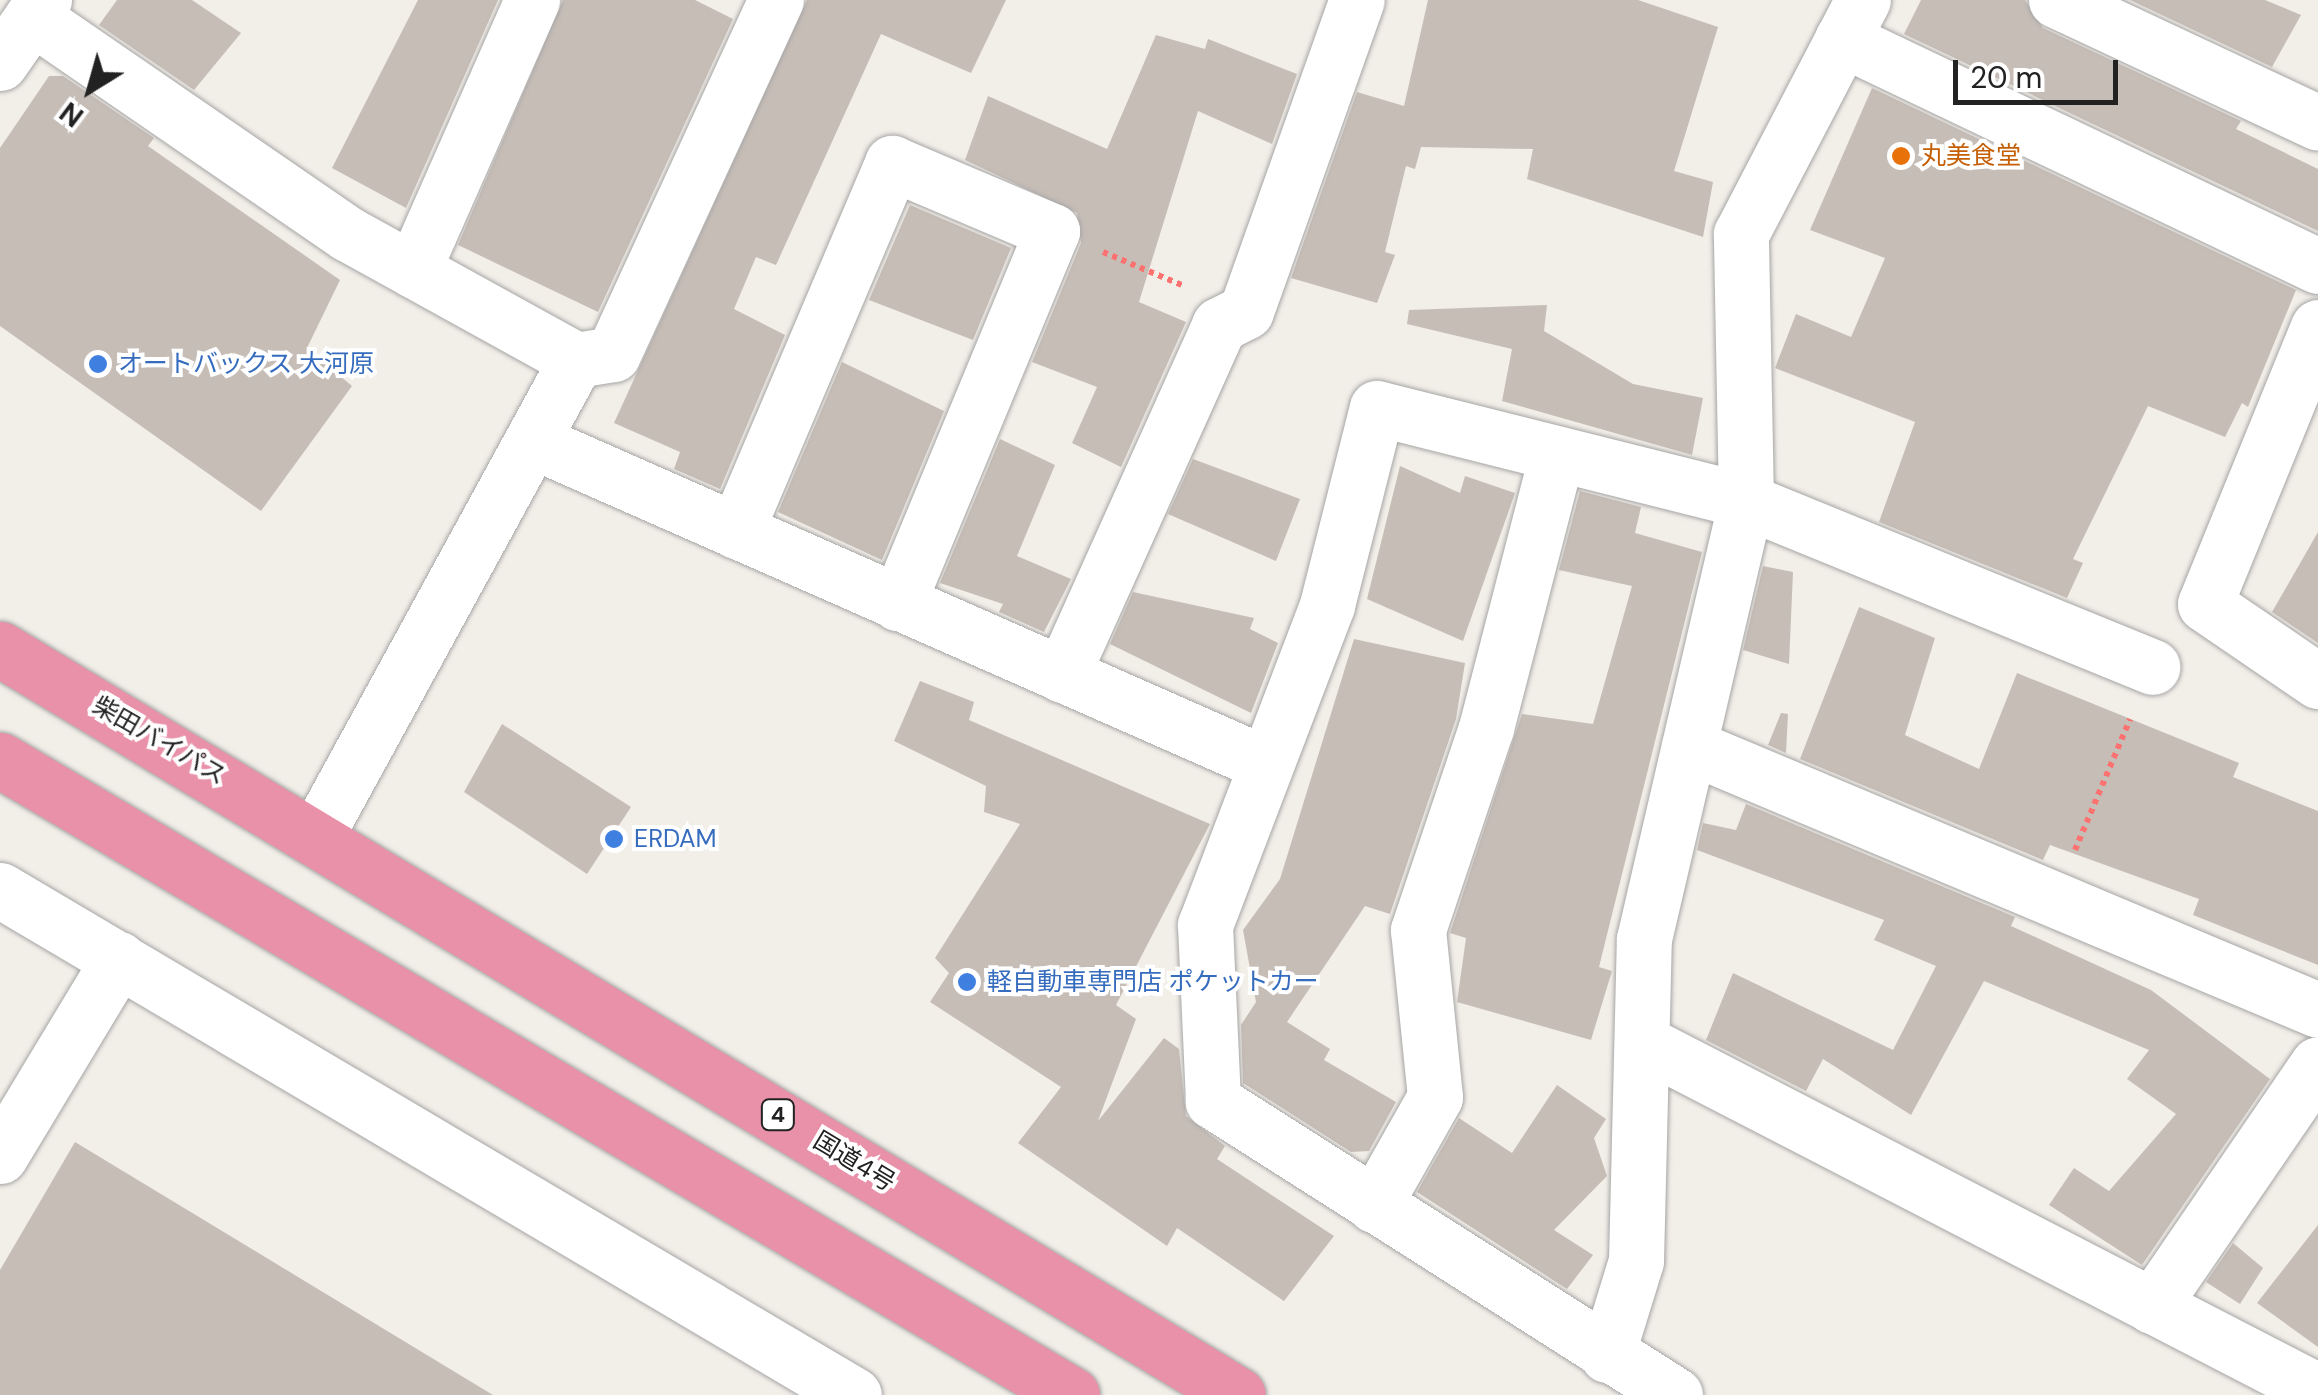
<!DOCTYPE html>
<meta charset="utf-8">
<style>
body{margin:0}
#map{position:relative;width:2318px;height:1395px;overflow:hidden;background:#f2eee8;font-family:"DM Sans","Noto Sans JP",sans-serif}
div>[style]{position:absolute}
[style*='--x']{left:calc(var(--x)*1px);top:calc(var(--y)*1px);width:calc(var(--w)*1px);rotate:calc(var(--a)*1deg)}
.building>*{inset:0;background:#c7bdb7}
.path>*{height:6px;margin-top:-3px;transform-origin:0;background:repeating-linear-gradient(90deg,#fb7270 0 5px,transparent 0 10px)}
.roads{filter:drop-shadow(0 0 2px #a6a6a6) drop-shadow(0 0 2px #a6a6a6)}
.minor>*{height:55px;margin:-27.5px;padding:0 27.5px;transform-origin:27.5px;border-radius:27.5px;background:#fff}
.highway>*{height:55px;margin:-27.5px;padding:0 27.5px;transform-origin:27.5px;border-radius:27.5px;background:#e991a9}
.dots>*{width:28px;height:28px;translate:-50% -50%;box-sizing:border-box;border:5px solid #fff;border-radius:50%}
span{translate:-50% -50%;white-space:nowrap;text-align:center;line-height:1.15;-webkit-text-stroke:8px #fff;paint-order:stroke}
.shield-label span{padding:2px 8px;background:#fff;border:2px solid;border-radius:8px;-webkit-text-stroke-width:0}
.shield-label{font-size:22px;color:#222;font-weight:700}
.food-label{font-size:25px;color:#c56008}
.left{translate:0 -50%;text-align:left}
.shop-label{font-size:25px;color:#366cbe}
.street-label{font-size:25px;color:#222}
.north{position:absolute;left:40px;top:40px;width:100px;height:100px;-webkit-text-stroke:8px #fff;paint-order:stroke;rotate:217deg;font-size:28px;font-weight:700;line-height:40px;text-align:center;color:#222}
.north::after{content:'';display:block;margin:auto;width:35px;height:45px;background:#222;clip-path:polygon(50% 0,100% 100%,50% 72%,0 100%)}
.scale{position:absolute;left:1953px;top:60px;width:165px;height:45px;box-sizing:border-box;border:5px solid #222;border-top:0;padding-left:12px;font-size:30px;line-height:35px;white-space:nowrap;color:#222;-webkit-text-stroke:8px #fff;paint-order:stroke}
</style>
<div id="map">
<div class="building">
<div style="clip-path:polygon(117px 0,192px 0,241px 33px,194px 90px,99px 25px)"></div>
<div style="clip-path:polygon(418px 0,498px 0,406px 208px,332px 168px)"></div>
<div style="clip-path:polygon(563px 0,695px 0,733px 19px,598px 312px,458px 245px)"></div>
<div style="clip-path:polygon(807px 0,1006px 0,971px 73px,881px 34px,776px 265px,756px 257px,734px 309px,785px 335px,720px 489px,674px 469px,680px 452px,614px 423px)"></div>
<div style="clip-path:polygon(1428px 0,1638px 0,1718px 27px,1674px 171px,1713px 182px,1703px 237px,1527px 179px,1533px 149px,1421px 147px,1415px 169px,1406px 166px,1385px 252px,1395px 255px,1377px 303px,1291px 278px,1357px 92px,1404px 106px)"></div>
<div style="clip-path:polygon(1921px 0,2025px 0,2043px 28px,2241px 121px,2236px 129px,2318px 169px,2318px 231px,1904px 34px)"></div>
<div style="clip-path:polygon(2130px 0,2265px 0,2301px 15px,2272px 67px)"></div>
<div style="clip-path:polygon(1156px 35px,1205px 49px,1208px 39px,1297px 74px,1272px 144px,1198px 111px,1139px 302px,1186px 322px,1121px 467px,1072px 443px,1097px 387px,1032px 362px,1081px 243px,1077px 213px,965px 160px,988px 96px,1107px 149px)"></div>
<div style="clip-path:polygon(49px 76px,63px 76px,154px 138px,148px 146px,340px 280px,307px 348px,352px 386px,261px 511px,0 326px,0 148px)"></div>
<div style="clip-path:polygon(1872px 88px,2296px 290px,2248px 407px,2242px 403px,2225px 437px,2148px 406px,2073px 559px,2083px 563px,2067px 598px,1879px 522px,1915px 422px,1775px 368px,1796px 314px,1851px 337px,1885px 258px,1810px 230px)"></div>
<div style="clip-path:polygon(910px 205px,1011px 248px,973px 340px,869px 300px)"></div>
<div style="clip-path:polygon(1547px 305px,1544px 331px,1633px 384px,1703px 398px,1692px 455px,1502px 401px,1512px 349px,1407px 324px,1409px 310px)"></div>
<div style="clip-path:polygon(842px 362px,944px 411px,882px 560px,778px 512px)"></div>
<div style="clip-path:polygon(1000px 439px,1055px 465px,1017px 556px,1071px 579px,1044px 632px,999px 612px,1003px 604px,940px 583px)"></div>
<div style="clip-path:polygon(1193px 459px,1300px 499px,1276px 561px,1168px 514px)"></div>
<div style="clip-path:polygon(1400px 466px,1460px 493px,1465px 476px,1515px 493px,1463px 641px,1367px 599px)"></div>
<div style="clip-path:polygon(1580px 491px,1641px 507px,1635px 533px,1702px 552px,1599px 967px,1612px 971px,1591px 1040px,1457px 1002px,1466px 938px,1450px 933px,1522px 714px,1593px 724px,1632px 586px,1559px 570px)"></div>
<div style="clip-path:polygon(2318px 532px,2318px 643px,2272px 612px)"></div>
<div style="clip-path:polygon(1763px 566px,1793px 572px,1789px 664px,1743px 650px)"></div>
<div style="clip-path:polygon(1133px 592px,1254px 618px,1250px 629px,1278px 643px,1251px 713px,1110px 644px)"></div>
<div style="clip-path:polygon(1859px 607px,1935px 638px,1905px 735px,1979px 769px,2017px 673px,2239px 763px,2233px 777px,2318px 811px,2318px 965px,2193px 915px,2199px 899px,2050px 845px,2043px 860px,1800px 759px)"></div>
<div style="clip-path:polygon(1354px 639px,1465px 663px,1456px 719px,1390px 914px,1365px 906px,1287px 1022px,1330px 1049px,1324px 1060px,1396px 1102px,1369px 1151px,1351px 1152px,1243px 1083px,1241px 1025px,1256px 1002px,1243px 930px,1280px 879px)"></div>
<div style="clip-path:polygon(920px 681px,974px 702px,969px 720px,1210px 824px,1116px 1005px,1136px 1019px,1098px 1121px,1164px 1038px,1179px 1049px,1186px 1116px,1225px 1146px,1217px 1159px,1334px 1236px,1284px 1301px,1177px 1228px,1167px 1246px,1018px 1143px,1061px 1087px,930px 1002px,949px 973px,935px 958px,1020px 824px,984px 812px,986px 786px,894px 741px)"></div>
<div style="clip-path:polygon(1781px 713px,1788px 714px,1786px 753px,1768px 745px)"></div>
<div style="clip-path:polygon(502px 724px,631px 807px,587px 874px,464px 792px)"></div>
<div style="clip-path:polygon(1746px 804px,2015px 917px,2011px 926px,2151px 990px,2270px 1079px,2142px 1265px,2049px 1205px,2074px 1168px,2109px 1191px,2176px 1114px,2127px 1079px,2149px 1050px,1984px 981px,1911px 1115px,1823px 1059px,1806px 1091px,1706px 1040px,1733px 973px,1893px 1050px,1936px 966px,1874px 940px,1884px 920px,1697px 850px,1703px 823px,1736px 830px)"></div>
<div style="clip-path:polygon(1557px 1085px,1606px 1119px,1594px 1138px,1607px 1176px,1554px 1230px,1593px 1255px,1567px 1289px,1417px 1192px,1459px 1118px,1512px 1153px)"></div>
<div style="clip-path:polygon(75px 1142px,493px 1395px,0 1395px,0 1270px)"></div>
<div style="clip-path:polygon(2318px 1225px,2318px 1347px,2257px 1303px)"></div>
<div style="clip-path:polygon(2233px 1243px,2263px 1268px,2240px 1304px,2206px 1282px)"></div>
</div>
<div class="path">
<div style="--x:1103;--y:252;--w:88;--a:22.8"></div>
<div style="--x:2075;--y:850;--w:142;--a:-67.2"></div>
</div>
<div class="roads">
<div class="minor">
<div style="--x:2056;--y:0;--w:289;--a:25.1"></div>
<div style="--x:32;--y:17;--w:383;--a:34.5"></div>
<div style="--x:348;--y:234;--w:260;--a:28.9"></div>
<div style="--x:576;--y:360;--w:37;--a:-9"></div>
<div style="--x:613;--y:354;--w:390;--a:-65.3"></div>
<div style="--x:1842;--y:39;--w:527;--a:25.5"></div>
<div style="--x:0;--y:63;--w:77;--a:-55.1"></div>
<div style="--x:413;--y:270;--w:295;--a:-66.2"></div>
<div style="--x:2318;--y:327;--w:299;--a:112.2"></div>
<div style="--x:2205;--y:604;--w:137;--a:34.3"></div>
<div style="--x:533;--y:441;--w:801;--a:23.78"></div>
<div style="--x:736;--y:531;--w:400;--a:-67"></div>
<div style="--x:892;--y:163;--w:174;--a:23"></div>
<div style="--x:1052;--y:231;--w:403;--a:112.5"></div>
<div style="--x:1062;--y:675;--w:384;--a:-65.8"></div>
<div style="--x:1219;--y:325;--w:30;--a:-27"></div>
<div style="--x:1246;--y:311;--w:330;--a:-70.4"></div>
<div style="--x:1689;--y:746;--w:682;--a:22.77"></div>
<div style="--x:317;--y:834;--w:540;--a:-61.35"></div>
<div style="--x:0;--y:890;--w:992;--a:30.6"></div>
<div style="--x:1642;--y:1042;--w:761;--a:27.31"></div>
<div style="--x:0;--y:1156;--w:230;--a:-58.9"></div>
<div style="--x:1374;--y:1205;--w:124;--a:-60.5"></div>
<div style="--x:1435;--y:1097;--w:168;--a:-95.8"></div>
<div style="--x:1418;--y:930;--w:213;--a:-71.4"></div>
<div style="--x:1486;--y:728;--w:279;--a:-75.5"></div>
<div style="--x:2152;--y:1306;--w:293;--a:-55.6"></div>
<div style="--x:1607;--y:1355;--w:98;--a:-72.9"></div>
<div style="--x:1636;--y:1261;--w:322;--a:-88.6"></div>
<div style="--x:1644;--y:939;--w:450;--a:-76.9"></div>
<div style="--x:1746;--y:501;--w:267;--a:-91.1"></div>
<div style="--x:1741;--y:234;--w:264;--a:-62.5"></div>
<div style="--x:1675;--y:1395;--w:548;--a:-147.53"></div>
<div style="--x:1213;--y:1101;--w:176;--a:-92.6"></div>
<div style="--x:1205;--y:925;--w:342;--a:-69.1"></div>
<div style="--x:1327;--y:605;--w:203;--a:-75.8"></div>
<div style="--x:1377;--y:408;--w:381;--a:14.1"></div>
<div style="--x:1746;--y:501;--w:439;--a:22.2"></div>
</div>
<div class="highway">
<div style="--x:0;--y:649;--w:1445;--a:31.07"></div>
<div style="--x:0;--y:760;--w:1246;--a:30.64"></div>
</div>
</div>
<div class="dots">
<div style="left:1901px;top:156px;background:#e8710a"></div>
<div style="left:98px;top:364px;background:#3f7fe0"></div>
<div style="left:614px;top:839px;background:#3f7fe0"></div>
<div style="left:967px;top:982px;background:#3f7fe0"></div>
</div>
<div class="shield-label">
<span style="left:778px;top:1115px">4</span>
</div>
<div class="food-label">
<span class="left" style="left:1921px;top:156px">丸美食堂</span>
</div>
<div class="shop-label">
<span class="left" style="left:118px;top:364px">オートバックス 大河原</span>
<span class="left" style="left:634px;top:839px">ERDAM</span>
<span class="left" style="left:987px;top:982px">軽自動車専門店 ポケットカー</span>
</div>
<div class="street-label">
<span style="left:159px;top:741px;rotate:30deg">柴田バイパス</span>
<span style="left:854px;top:1162px;rotate:31deg">国道4号</span>
</div>
<div class="north">N</div>
<div class="scale">20 m</div>
</div>
